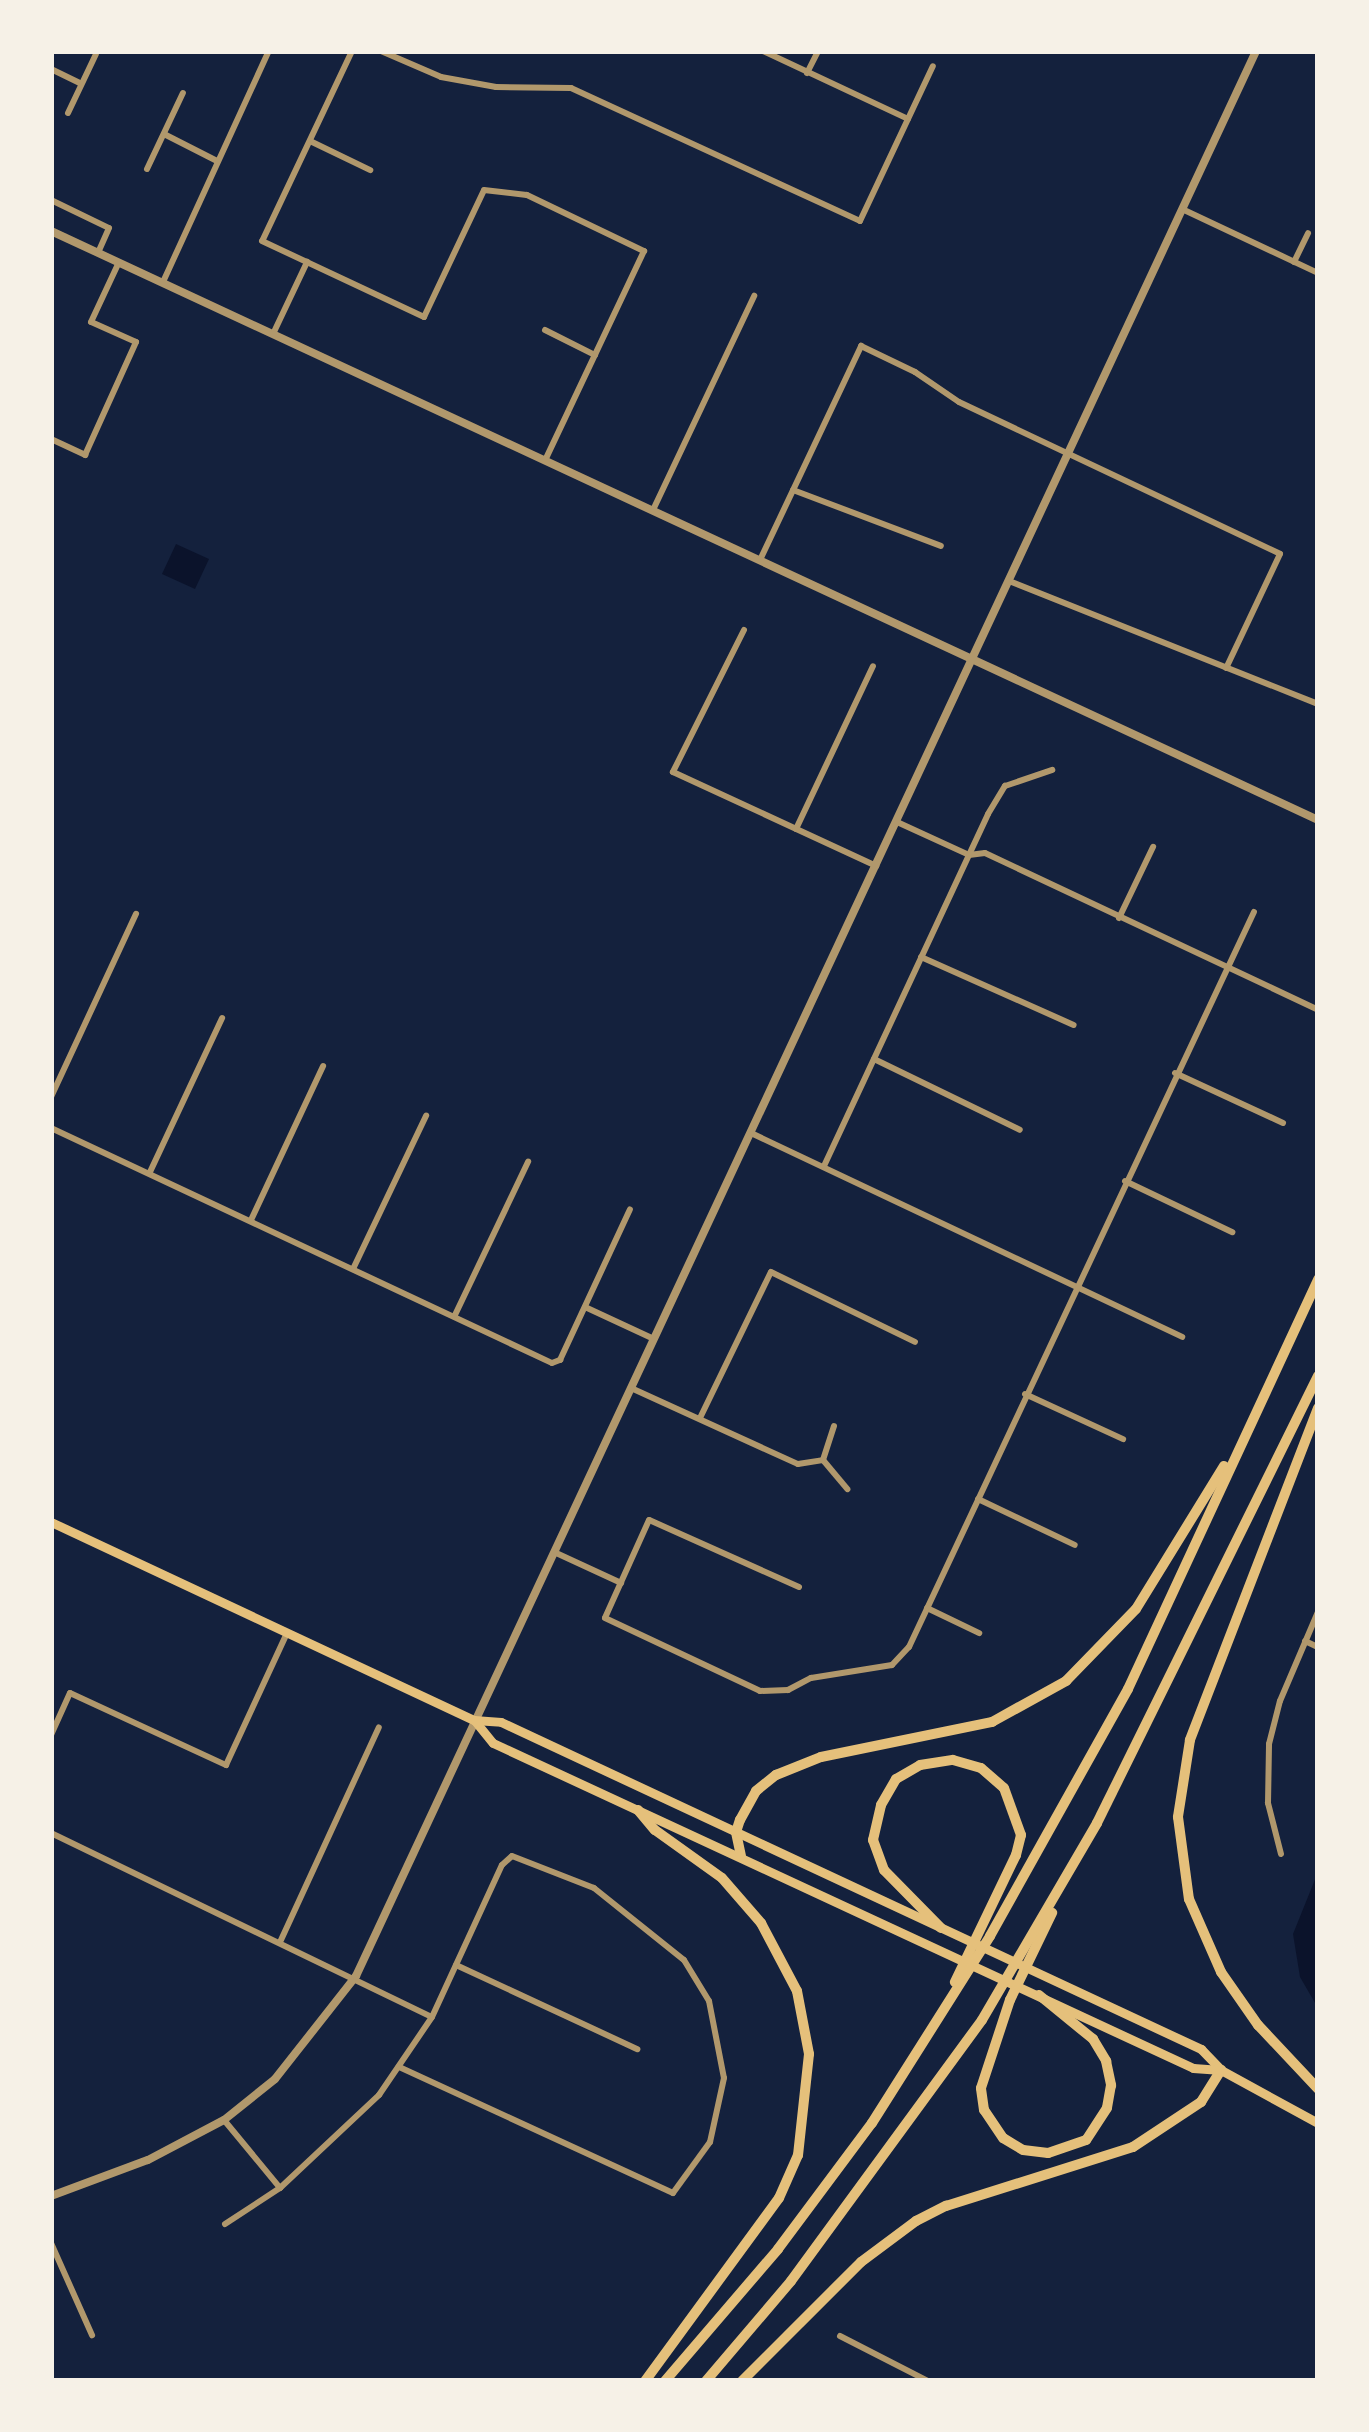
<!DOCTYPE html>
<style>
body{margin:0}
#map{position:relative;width:1369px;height:2432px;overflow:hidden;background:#14213d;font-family:"Archivo Narrow",sans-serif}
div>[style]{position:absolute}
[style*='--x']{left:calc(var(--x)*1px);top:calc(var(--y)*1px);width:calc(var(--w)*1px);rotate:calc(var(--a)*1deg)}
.water>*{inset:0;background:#0b132b}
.minor>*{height:6px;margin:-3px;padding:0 3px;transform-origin:3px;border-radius:3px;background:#b1986c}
.tertiary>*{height:8px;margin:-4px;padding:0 4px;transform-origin:4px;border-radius:4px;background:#b1986c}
.primary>*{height:9px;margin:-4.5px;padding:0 4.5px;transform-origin:4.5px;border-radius:4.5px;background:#e5c07b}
.motorway>*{height:10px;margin:-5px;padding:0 5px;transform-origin:5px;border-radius:5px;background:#e5c07b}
span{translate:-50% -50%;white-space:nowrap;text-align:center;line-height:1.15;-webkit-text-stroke:9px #f6f1e7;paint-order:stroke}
.frame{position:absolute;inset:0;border:54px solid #f6f1e7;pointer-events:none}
</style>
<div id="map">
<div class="water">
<div style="clip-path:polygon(176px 544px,209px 559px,195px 589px,162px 574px)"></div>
<div style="clip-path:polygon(1318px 1872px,1318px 2008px,1300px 1977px,1293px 1934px)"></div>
</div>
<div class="minor">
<div style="--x:352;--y:51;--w:210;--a:115.3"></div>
<div style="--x:262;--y:241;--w:179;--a:25.1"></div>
<div style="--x:424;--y:317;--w:140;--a:-64.7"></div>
<div style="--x:484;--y:190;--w:43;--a:6.6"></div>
<div style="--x:527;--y:195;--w:130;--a:25.6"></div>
<div style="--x:644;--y:251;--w:231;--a:115.3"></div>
<div style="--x:381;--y:51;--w:65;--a:23.4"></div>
<div style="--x:441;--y:77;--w:56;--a:10.3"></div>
<div style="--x:496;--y:87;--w:75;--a:0.8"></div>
<div style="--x:571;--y:88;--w:318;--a:24.7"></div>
<div style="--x:860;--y:221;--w:171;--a:-64.8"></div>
<div style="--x:763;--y:51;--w:160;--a:25.1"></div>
<div style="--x:51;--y:69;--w:32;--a:26"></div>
<div style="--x:807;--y:73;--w:25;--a:-63"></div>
<div style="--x:1318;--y:102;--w:8;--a:90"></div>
<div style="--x:68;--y:113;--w:65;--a:-64.6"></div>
<div style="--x:164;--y:134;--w:59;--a:27"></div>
<div style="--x:310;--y:141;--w:67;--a:25.8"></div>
<div style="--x:147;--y:169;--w:84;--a:-64.7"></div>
<div style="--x:51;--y:200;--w:64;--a:25.8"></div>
<div style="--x:109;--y:228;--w:27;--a:114"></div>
<div style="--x:1182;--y:209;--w:150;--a:25.2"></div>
<div style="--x:1294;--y:262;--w:32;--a:-64"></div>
<div style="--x:163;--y:282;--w:254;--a:-65.4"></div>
<div style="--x:545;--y:330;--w:56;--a:26.6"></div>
<div style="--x:273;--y:334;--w:80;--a:-64.7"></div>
<div style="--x:51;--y:439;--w:38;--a:25"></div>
<div style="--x:85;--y:455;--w:124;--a:-65.7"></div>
<div style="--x:136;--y:342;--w:49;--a:-156"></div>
<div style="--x:91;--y:322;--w:66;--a:-65"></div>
<div style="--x:793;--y:490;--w:158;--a:20.7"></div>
<div style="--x:653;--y:510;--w:237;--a:-64.7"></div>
<div style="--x:760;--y:560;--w:237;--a:-64.7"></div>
<div style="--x:861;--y:346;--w:60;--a:25.7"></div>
<div style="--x:915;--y:372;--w:53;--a:34.3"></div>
<div style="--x:959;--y:402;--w:355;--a:25.3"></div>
<div style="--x:1280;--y:554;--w:126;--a:115.3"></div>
<div style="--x:1009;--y:581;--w:333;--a:21.7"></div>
<div style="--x:744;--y:630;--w:159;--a:116.6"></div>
<div style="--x:673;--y:772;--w:224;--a:24.8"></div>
<div style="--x:897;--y:822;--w:79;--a:24.6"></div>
<div style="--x:969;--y:855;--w:16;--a:-7"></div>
<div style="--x:985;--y:853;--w:368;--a:25.2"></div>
<div style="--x:796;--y:829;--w:180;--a:-64.7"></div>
<div style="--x:1119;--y:918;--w:79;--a:-64.4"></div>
<div style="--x:921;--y:957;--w:167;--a:24"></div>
<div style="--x:874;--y:1059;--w:162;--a:25.9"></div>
<div style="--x:1175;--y:1073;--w:119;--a:24.8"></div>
<div style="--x:51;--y:1097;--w:202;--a:-65.1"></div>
<div style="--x:51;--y:1128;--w:553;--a:25.13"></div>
<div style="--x:552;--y:1363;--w:9;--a:-21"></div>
<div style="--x:560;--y:1360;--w:166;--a:-65.1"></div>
<div style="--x:751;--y:1133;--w:477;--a:25.3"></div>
<div style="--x:824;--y:1166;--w:388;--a:-65"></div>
<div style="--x:988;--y:814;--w:33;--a:-59"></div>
<div style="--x:1005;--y:786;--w:50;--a:-18.8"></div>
<div style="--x:150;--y:1172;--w:170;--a:-64.9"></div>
<div style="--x:1125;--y:1181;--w:119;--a:25.5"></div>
<div style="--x:251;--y:1220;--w:170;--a:-64.9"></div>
<div style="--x:353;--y:1269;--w:170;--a:-64.5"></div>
<div style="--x:585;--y:1307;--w:76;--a:24.9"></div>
<div style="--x:455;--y:1315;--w:170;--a:-64.5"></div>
<div style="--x:631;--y:1388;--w:183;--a:24.5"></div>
<div style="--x:798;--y:1464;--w:25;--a:-9"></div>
<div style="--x:1025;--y:1394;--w:108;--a:24.7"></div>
<div style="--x:700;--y:1418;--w:162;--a:-64.1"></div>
<div style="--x:771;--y:1272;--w:160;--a:25.9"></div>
<div style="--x:834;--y:1426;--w:36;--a:108"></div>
<div style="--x:823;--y:1460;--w:38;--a:50"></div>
<div style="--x:978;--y:1499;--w:107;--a:25.4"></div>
<div style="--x:554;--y:1552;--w:74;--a:24.8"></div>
<div style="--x:799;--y:1587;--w:164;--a:-155.9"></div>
<div style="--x:649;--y:1520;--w:107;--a:114.2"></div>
<div style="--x:605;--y:1618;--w:171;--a:25.2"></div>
<div style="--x:760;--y:1691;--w:28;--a:-2"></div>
<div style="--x:788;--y:1690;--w:26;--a:-28"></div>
<div style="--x:811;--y:1678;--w:82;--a:-9.1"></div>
<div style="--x:892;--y:1665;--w:25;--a:-47"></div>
<div style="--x:909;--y:1647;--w:812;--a:-64.86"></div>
<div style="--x:927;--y:1608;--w:58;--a:25.7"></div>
<div style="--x:1305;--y:1641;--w:14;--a:25"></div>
<div style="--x:51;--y:1735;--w:46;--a:-65.7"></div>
<div style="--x:70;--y:1693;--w:172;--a:24.8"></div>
<div style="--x:226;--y:1765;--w:145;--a:-65.2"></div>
<div style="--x:51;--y:1833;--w:422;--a:25.8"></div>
<div style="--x:1281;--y:1854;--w:53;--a:-104.3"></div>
<div style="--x:1268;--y:1803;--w:59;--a:-89"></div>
<div style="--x:1269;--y:1744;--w:44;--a:-75.7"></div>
<div style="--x:1280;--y:1701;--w:97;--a:-66.9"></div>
<div style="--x:281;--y:1940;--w:234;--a:-65.3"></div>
<div style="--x:456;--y:1965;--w:200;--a:24.9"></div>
<div style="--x:224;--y:2120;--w:88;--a:50.5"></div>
<div style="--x:225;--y:2224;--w:66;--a:-33.2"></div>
<div style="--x:280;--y:2188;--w:136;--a:-43.2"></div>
<div style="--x:379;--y:2095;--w:94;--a:-55.8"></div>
<div style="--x:432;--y:2017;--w:167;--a:-65.3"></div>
<div style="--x:502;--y:1865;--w:13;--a:-42"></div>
<div style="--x:512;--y:1856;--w:88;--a:21.3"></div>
<div style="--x:594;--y:1888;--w:115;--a:38.7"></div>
<div style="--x:684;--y:1960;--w:48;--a:58.6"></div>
<div style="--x:709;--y:2001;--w:78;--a:79"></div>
<div style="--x:724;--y:2078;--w:66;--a:102.3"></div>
<div style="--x:710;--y:2142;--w:63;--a:126"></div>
<div style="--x:673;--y:2193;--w:302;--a:-155.3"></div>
<div style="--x:51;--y:2243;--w:101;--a:66"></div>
<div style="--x:840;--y:2336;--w:99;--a:27.1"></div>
</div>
<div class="tertiary">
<div style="--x:51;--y:231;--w:1397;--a:24.93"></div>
<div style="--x:51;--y:2196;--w:103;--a:-20.4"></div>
<div style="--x:148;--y:2160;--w:86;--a:-27.8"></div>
<div style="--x:224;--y:2120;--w:65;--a:-38.8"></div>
<div style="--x:275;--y:2079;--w:131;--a:-51.8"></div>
<div style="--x:356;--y:1976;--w:2125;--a:-64.94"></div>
</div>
<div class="primary">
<div style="--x:51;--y:1522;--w:467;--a:25.1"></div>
<div style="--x:474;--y:1720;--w:27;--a:4"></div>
<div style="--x:501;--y:1722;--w:773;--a:25.04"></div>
<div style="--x:1201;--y:2049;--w:29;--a:46"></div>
<div style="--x:1221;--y:2070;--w:111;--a:28.7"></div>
<div style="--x:475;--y:1721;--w:28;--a:51"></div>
<div style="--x:493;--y:1743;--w:772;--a:24.9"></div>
<div style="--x:1193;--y:2068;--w:28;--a:4"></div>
</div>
<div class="motorway">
<div style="--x:1318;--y:1408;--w:356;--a:111.1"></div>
<div style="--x:1190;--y:1740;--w:78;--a:98.9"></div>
<div style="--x:1178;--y:1817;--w:83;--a:82.4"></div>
<div style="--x:1189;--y:1899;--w:80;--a:66.3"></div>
<div style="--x:1221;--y:1972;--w:65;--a:55.1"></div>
<div style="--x:1258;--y:2025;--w:88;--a:46.8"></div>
<div style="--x:638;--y:1810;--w:26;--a:50"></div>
<div style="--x:655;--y:1830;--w:82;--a:35.6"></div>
<div style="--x:722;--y:1878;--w:60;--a:49.1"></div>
<div style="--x:761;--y:1923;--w:77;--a:62.1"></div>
<div style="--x:797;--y:1991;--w:64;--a:79.2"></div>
<div style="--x:809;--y:2054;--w:102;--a:96.2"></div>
<div style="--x:798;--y:2155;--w:47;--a:113.8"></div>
<div style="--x:779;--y:2198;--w:227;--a:126.2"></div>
<div style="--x:741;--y:1856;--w:25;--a:-102"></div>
<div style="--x:736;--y:1832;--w:13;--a:-72"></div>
<div style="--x:740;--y:1820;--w:33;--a:-61"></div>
<div style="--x:756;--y:1791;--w:26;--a:-39"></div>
<div style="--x:776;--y:1775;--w:48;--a:-21.8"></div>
<div style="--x:821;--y:1757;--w:175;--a:-11.6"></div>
<div style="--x:992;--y:1722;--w:85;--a:-29"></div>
<div style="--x:1066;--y:1681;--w:100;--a:-45.8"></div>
<div style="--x:1136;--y:1609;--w:168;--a:-58.4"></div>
<div style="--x:941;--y:1928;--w:81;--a:-134.5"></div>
<div style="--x:884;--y:1870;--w:32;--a:-110"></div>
<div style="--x:873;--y:1840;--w:36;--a:-77"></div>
<div style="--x:881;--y:1805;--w:30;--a:-60"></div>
<div style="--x:896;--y:1779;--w:28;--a:-30"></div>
<div style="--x:920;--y:1765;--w:33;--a:-9"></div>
<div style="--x:953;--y:1760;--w:29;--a:16"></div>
<div style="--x:981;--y:1768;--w:30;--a:41"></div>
<div style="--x:1004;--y:1788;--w:50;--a:70.1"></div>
<div style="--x:1021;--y:1835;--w:21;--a:104"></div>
<div style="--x:1016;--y:1855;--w:141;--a:115.7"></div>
<div style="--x:1039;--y:1995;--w:70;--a:39.2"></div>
<div style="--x:1093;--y:2039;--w:26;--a:59"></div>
<div style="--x:1106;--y:2061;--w:25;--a:78"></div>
<div style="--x:1111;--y:2085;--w:23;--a:100"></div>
<div style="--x:1107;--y:2108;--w:38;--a:123"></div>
<div style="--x:1086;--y:2140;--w:40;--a:161.1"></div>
<div style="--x:1048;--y:2153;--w:25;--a:-173"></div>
<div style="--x:1023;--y:2150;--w:23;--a:-149"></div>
<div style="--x:1003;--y:2138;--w:34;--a:-124"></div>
<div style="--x:984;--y:2110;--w:22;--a:-98"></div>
<div style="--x:981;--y:2088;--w:93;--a:-71.8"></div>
<div style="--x:1010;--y:2000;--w:97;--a:-64.2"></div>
<div style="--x:665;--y:2381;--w:174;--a:-49.4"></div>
<div style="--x:778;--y:2249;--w:157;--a:-53.3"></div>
<div style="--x:872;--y:2123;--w:221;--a:-57.7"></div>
<div style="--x:990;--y:1936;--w:283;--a:-60.8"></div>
<div style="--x:1128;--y:1689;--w:452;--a:-65.1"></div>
<div style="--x:706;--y:2381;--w:131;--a:-49.6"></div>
<div style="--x:791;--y:2281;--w:323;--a:-53.8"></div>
<div style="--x:982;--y:2020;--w:228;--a:-59.7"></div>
<div style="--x:1097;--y:1823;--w:499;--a:-63.7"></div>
<div style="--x:742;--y:2381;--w:168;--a:-45"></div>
<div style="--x:861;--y:2262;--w:69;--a:-36.7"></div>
<div style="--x:916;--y:2221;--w:34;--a:-27"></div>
<div style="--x:946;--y:2206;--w:196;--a:-17.5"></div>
<div style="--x:1133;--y:2147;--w:82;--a:-33.5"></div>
<div style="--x:1201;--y:2102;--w:38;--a:-58"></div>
</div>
<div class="frame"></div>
</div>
